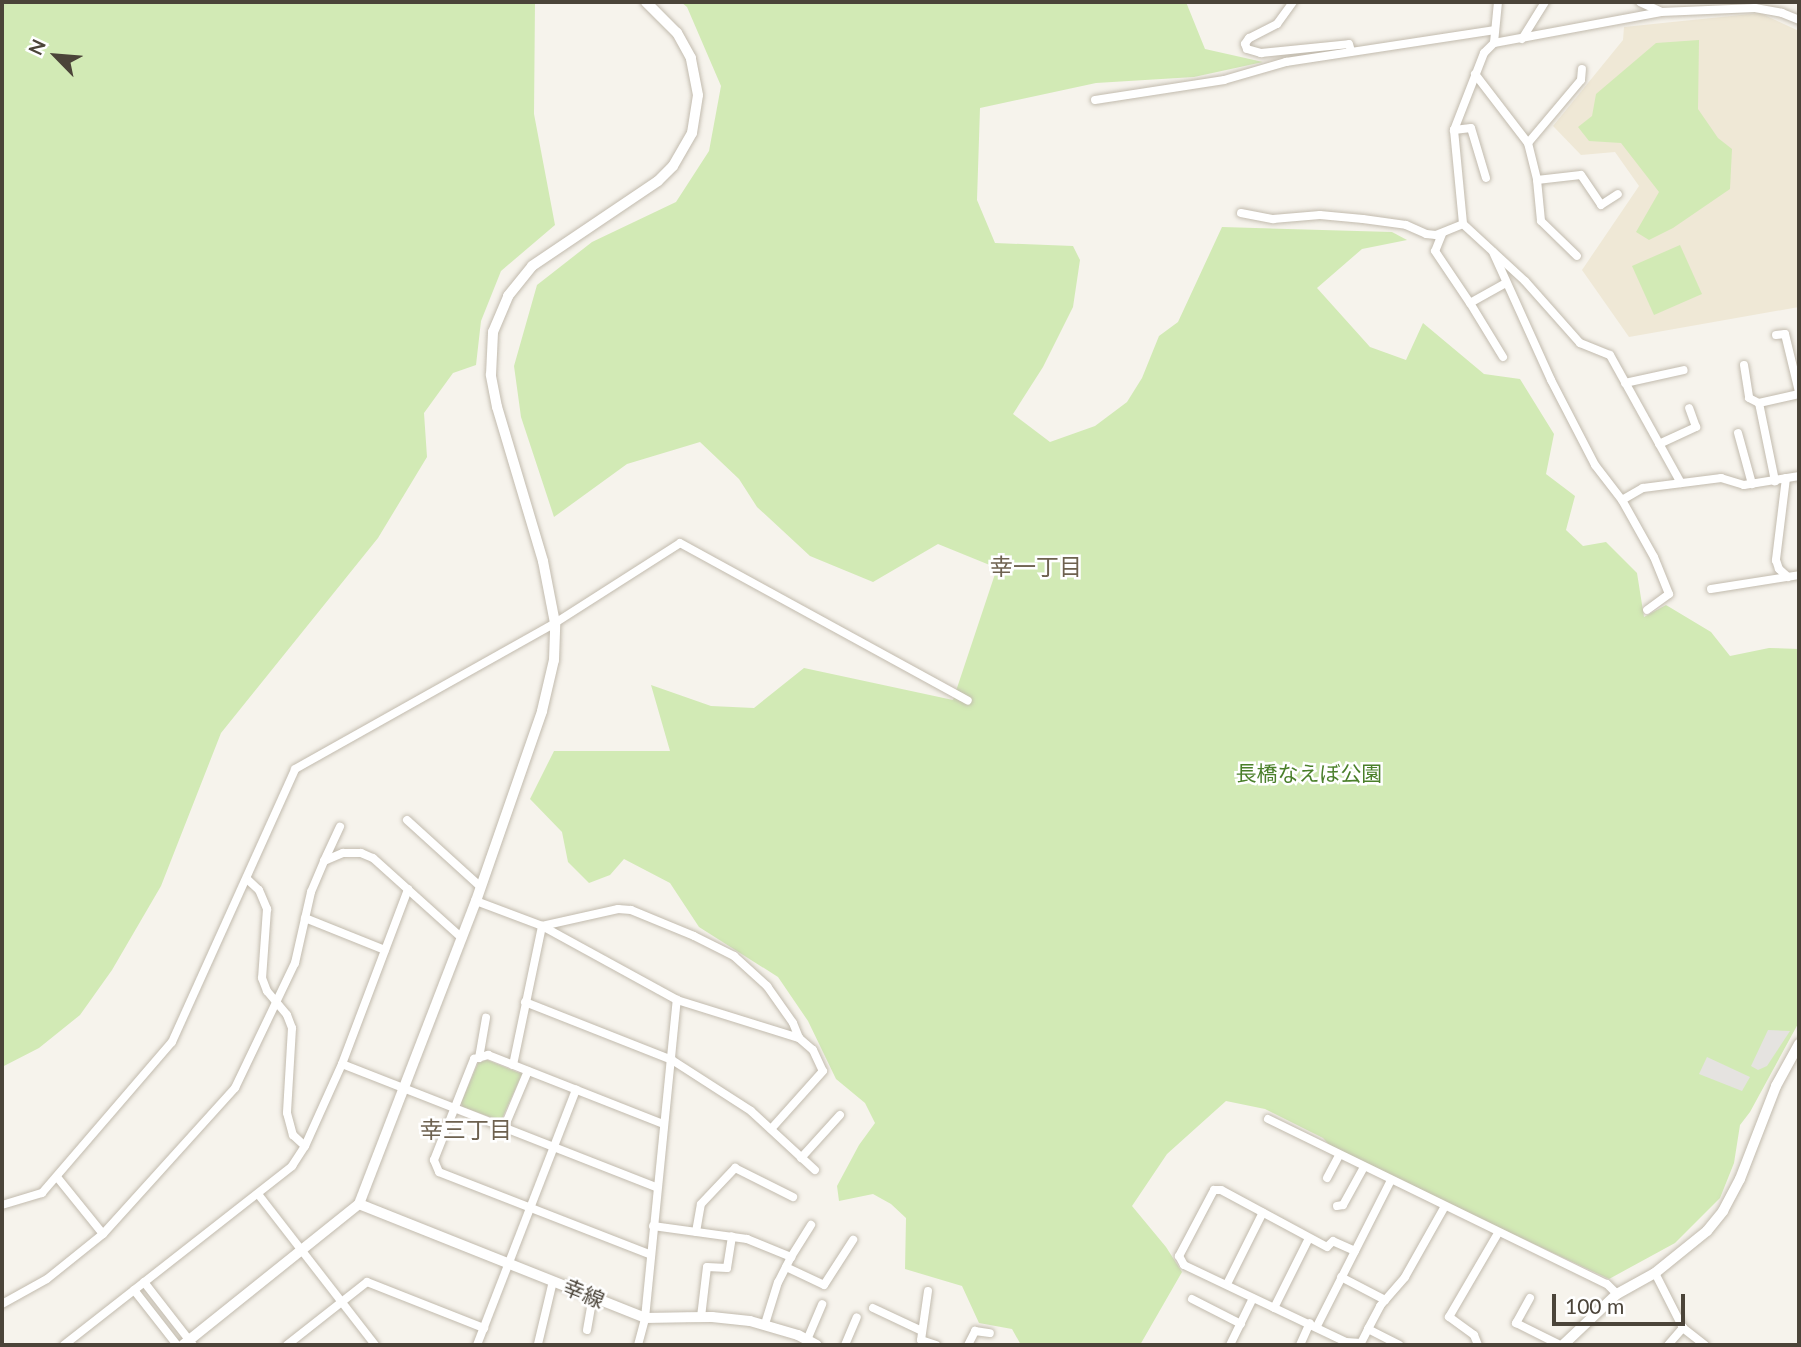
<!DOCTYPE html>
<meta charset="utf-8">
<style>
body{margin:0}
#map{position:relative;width:1801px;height:1347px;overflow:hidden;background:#f6f3ec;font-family:Lato,"Noto Sans JP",sans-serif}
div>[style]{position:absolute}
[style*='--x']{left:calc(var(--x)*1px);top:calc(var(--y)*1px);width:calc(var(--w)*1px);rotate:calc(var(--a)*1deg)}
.education>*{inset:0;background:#efe8d6}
.green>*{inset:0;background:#d2eab5}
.parking>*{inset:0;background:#e5e3e0}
.roads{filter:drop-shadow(0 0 2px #c2bbae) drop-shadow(0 0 2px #c2bbae)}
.minor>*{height:8px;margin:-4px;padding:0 4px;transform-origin:4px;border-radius:4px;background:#fff}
.tertiary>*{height:10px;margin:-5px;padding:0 5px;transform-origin:5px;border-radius:5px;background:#fff}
span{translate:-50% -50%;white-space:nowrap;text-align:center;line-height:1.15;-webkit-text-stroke:5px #fff;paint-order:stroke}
.park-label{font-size:21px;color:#4a7f2a}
.street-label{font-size:21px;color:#4b4439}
.neighbourhood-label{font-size:23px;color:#6e6250}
.frame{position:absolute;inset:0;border:4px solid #4b4439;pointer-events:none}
.north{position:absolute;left:21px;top:21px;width:70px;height:70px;-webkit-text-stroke:5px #fff;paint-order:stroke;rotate:295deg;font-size:19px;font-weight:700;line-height:28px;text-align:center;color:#4b4439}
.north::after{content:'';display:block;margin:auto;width:24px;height:32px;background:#4b4439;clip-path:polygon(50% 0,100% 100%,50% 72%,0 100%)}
.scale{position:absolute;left:1552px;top:1294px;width:133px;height:32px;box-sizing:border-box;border:4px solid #4b4439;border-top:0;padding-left:9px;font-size:21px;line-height:24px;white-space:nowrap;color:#4b4439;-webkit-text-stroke:5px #fff;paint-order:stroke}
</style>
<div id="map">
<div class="education">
<div style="clip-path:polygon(1760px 13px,1799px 31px,1799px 307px,1629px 337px,1582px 270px,1639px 186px,1615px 152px,1581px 155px,1553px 126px,1623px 40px,1624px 27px)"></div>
</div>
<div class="green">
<div style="clip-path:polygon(2px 2px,535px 2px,534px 114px,555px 225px,501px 271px,481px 321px,476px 365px,453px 373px,424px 413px,427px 457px,378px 538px,221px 733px,161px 886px,112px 970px,80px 1015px,39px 1048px,2px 1067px)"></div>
<div style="clip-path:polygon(681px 2px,1186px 2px,1205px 49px,1263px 62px,1194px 77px,1096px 83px,980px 108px,977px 200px,995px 243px,1073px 246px,1080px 260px,1073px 307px,1043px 367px,1013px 414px,1050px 442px,1095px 426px,1127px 402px,1142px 378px,1159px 336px,1178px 322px,1222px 227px,1392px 232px,1407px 240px,1362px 249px,1317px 288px,1370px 347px,1406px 360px,1423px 323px,1484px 374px,1520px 379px,1554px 434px,1546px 474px,1575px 496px,1566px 530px,1583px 546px,1606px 542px,1637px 573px,1644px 617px,1666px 605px,1711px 632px,1730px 656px,1769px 648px,1799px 649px,1799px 1022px,1750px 1112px,1740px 1125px,1734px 1163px,1720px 1198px,1675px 1243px,1609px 1279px,1335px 1151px,1323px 1138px,1265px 1109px,1226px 1101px,1167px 1154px,1132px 1206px,1166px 1247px,1182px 1272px,1140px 1345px,1021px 1345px,1012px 1329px,979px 1323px,962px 1286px,905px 1269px,906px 1218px,891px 1204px,873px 1194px,839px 1201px,837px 1186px,859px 1145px,875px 1123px,865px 1103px,836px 1079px,808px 1021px,778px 977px,699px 927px,670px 883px,624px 859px,610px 875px,589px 883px,568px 862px,562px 832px,530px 799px,554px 751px,670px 751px,651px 685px,711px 706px,754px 708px,804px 668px,953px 700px,997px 568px,938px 544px,873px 582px,810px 556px,757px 507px,739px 479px,700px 442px,627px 464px,554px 517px,521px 417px,514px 366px,537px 285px,592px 242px,676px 202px,709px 151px,721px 86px,687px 7px)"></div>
<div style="clip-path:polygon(1699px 40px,1698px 109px,1718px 138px,1732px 149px,1730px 189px,1673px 228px,1649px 240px,1636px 232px,1659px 192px,1621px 143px,1589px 141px,1578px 127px,1592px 116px,1596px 94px,1656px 43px)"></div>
<div style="clip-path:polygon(1680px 245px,1702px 294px,1654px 315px,1632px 266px)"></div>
<div style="clip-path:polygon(487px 1060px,522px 1074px,501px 1121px,463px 1107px,461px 1103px,478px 1063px)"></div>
</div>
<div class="parking">
<div style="clip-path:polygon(1768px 1030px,1790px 1031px,1767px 1066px,1758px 1070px,1751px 1066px)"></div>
<div style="clip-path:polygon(1707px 1057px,1750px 1077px,1742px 1091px,1699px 1074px)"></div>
</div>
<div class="roads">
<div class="minor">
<div style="--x:1293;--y:2;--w:27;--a:126"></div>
<div style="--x:1277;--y:24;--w:31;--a:153"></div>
<div style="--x:1249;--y:38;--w:7;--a:124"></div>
<div style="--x:1245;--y:44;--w:5;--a:68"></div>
<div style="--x:1247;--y:49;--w:15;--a:16"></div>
<div style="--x:1261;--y:53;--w:88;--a:-5.8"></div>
<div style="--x:1349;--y:44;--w:7;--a:74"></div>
<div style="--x:1498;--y:2;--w:41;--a:95.6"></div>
<div style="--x:1494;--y:43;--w:14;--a:135"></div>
<div style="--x:1484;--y:53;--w:83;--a:111.3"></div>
<div style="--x:1454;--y:130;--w:94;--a:84.5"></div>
<div style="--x:1463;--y:224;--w:84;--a:42.6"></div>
<div style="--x:1525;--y:281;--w:83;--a:48.4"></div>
<div style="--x:1580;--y:343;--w:32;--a:22"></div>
<div style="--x:1610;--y:355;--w:146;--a:61"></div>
<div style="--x:1640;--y:2;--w:23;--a:25"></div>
<div style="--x:1522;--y:39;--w:44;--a:-58.1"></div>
<div style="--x:1494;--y:43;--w:170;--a:-10.5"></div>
<div style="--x:1661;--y:12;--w:94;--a:-2.4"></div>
<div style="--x:1755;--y:8;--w:27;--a:10"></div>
<div style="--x:1782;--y:13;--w:18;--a:22"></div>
<div style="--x:1475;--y:74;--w:87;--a:52.5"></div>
<div style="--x:1528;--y:143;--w:38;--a:76"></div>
<div style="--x:1537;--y:180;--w:41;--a:84.4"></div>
<div style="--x:1541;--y:221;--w:50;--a:44.2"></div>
<div style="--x:1095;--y:100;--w:131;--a:-8.8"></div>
<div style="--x:1224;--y:80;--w:65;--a:-16.2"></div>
<div style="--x:1286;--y:62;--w:210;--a:-8.7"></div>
<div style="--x:1454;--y:130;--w:17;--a:-7"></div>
<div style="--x:1471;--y:128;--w:52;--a:73.3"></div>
<div style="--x:1528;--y:143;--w:82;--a:-49.9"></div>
<div style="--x:1581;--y:80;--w:11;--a:-85"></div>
<div style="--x:1537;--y:180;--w:44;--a:-6.5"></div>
<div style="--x:1581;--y:175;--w:36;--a:56"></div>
<div style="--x:1601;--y:205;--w:20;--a:-33"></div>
<div style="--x:1241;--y:213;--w:33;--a:11"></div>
<div style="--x:1273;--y:219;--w:47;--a:-4.9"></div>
<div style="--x:1320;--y:215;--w:43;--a:5.3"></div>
<div style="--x:1363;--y:219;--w:43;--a:7.9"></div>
<div style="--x:1406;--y:225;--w:22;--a:24"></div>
<div style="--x:1426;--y:234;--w:10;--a:6"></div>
<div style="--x:1436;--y:235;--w:29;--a:-22"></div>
<div style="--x:1442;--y:234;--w:18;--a:112"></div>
<div style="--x:1435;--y:251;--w:63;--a:56.1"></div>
<div style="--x:1493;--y:252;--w:141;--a:65.6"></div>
<div style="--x:1551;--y:380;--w:96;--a:62.6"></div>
<div style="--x:1595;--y:465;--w:44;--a:52.4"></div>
<div style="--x:1622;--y:500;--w:24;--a:-30"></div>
<div style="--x:1643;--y:488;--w:79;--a:-7.3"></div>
<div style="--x:1721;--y:478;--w:24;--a:17"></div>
<div style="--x:1744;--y:485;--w:56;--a:-9.3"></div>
<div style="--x:1776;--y:335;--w:9;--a:-6"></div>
<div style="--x:1785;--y:334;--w:60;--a:76.4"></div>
<div style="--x:1503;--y:357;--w:63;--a:-121.4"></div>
<div style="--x:1470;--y:303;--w:41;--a:-29.1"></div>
<div style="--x:1744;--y:365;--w:33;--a:81"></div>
<div style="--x:1749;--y:398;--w:11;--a:27"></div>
<div style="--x:1759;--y:403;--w:80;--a:78.4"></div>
<div style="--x:1625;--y:383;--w:60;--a:-12.4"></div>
<div style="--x:1759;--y:403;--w:41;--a:-12.7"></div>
<div style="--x:1738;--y:433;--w:53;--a:74.6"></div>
<div style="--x:1659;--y:444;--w:41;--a:-24.7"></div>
<div style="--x:1696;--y:427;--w:20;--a:-110"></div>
<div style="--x:1786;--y:478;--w:83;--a:97"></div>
<div style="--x:1776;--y:560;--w:9;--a:72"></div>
<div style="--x:1779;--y:569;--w:12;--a:42"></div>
<div style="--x:1622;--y:500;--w:65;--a:60.7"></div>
<div style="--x:1654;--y:557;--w:40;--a:68"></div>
<div style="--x:1669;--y:594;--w:27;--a:144"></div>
<div style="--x:1711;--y:589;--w:89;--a:-9"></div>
<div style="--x:407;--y:820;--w:100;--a:42.2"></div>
<div style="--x:324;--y:861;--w:38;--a:-65"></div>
<div style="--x:247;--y:879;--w:16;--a:43"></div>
<div style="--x:259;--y:890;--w:21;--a:67"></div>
<div style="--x:267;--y:909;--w:69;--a:94.1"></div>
<div style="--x:262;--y:978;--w:14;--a:69"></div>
<div style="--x:267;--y:991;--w:31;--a:50"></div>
<div style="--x:287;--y:1015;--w:14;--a:69"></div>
<div style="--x:292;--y:1028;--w:85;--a:93.4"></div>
<div style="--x:287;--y:1113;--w:23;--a:75"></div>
<div style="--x:293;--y:1135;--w:16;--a:43"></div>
<div style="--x:476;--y:901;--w:71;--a:20.7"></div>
<div style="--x:542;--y:926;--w:154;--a:28.7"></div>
<div style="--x:677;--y:1000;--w:128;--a:17.3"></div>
<div style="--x:799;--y:1038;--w:18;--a:41"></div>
<div style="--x:813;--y:1050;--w:23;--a:65"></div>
<div style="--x:823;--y:1071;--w:78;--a:131.9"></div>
<div style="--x:305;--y:918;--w:86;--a:21.8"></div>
<div style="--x:525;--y:1002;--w:158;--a:21.5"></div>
<div style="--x:672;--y:1060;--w:94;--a:32.8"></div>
<div style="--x:751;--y:1111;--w:87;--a:42.7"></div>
<div style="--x:479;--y:1058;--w:41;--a:-80.1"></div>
<div style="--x:342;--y:1064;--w:337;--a:21.4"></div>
<div style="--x:513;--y:1065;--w:142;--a:-78.2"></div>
<div style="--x:542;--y:926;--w:78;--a:-12.6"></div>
<div style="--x:618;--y:909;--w:13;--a:4"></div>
<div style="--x:631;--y:910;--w:68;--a:22.4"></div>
<div style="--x:694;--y:936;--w:45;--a:26.6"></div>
<div style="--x:734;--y:956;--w:45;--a:42.3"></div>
<div style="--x:767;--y:986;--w:45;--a:54.9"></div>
<div style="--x:793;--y:1023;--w:16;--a:68"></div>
<div style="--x:1268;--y:1119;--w:377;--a:26"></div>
<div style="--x:1607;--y:1284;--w:14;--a:45"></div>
<div style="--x:504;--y:1128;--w:62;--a:-67.2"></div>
<div style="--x:801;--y:1158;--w:58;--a:-47.8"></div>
<div style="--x:57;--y:1177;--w:73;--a:51.1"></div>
<div style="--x:1327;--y:1178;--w:26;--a:-62"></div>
<div style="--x:258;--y:1194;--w:191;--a:52.2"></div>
<div style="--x:2;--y:1205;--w:42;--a:-16.7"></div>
<div style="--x:42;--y:1193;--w:199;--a:-49.3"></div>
<div style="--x:172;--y:1042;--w:299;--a:-65.7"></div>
<div style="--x:295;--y:769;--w:298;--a:-29.3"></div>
<div style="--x:555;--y:623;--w:148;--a:-32.6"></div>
<div style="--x:680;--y:543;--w:328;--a:28.7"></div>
<div style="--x:1337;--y:1206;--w:6;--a:-9"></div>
<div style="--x:1343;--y:1205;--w:43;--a:-61.1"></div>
<div style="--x:653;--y:1226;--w:95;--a:7.9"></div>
<div style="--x:747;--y:1239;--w:48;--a:22.2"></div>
<div style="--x:791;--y:1257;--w:28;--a:117"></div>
<div style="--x:778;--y:1282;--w:44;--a:107.2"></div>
<div style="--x:696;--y:1232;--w:28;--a:-80"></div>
<div style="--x:701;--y:1204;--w:50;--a:-46.6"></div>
<div style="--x:735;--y:1168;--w:65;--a:26.6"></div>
<div style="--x:1355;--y:1251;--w:24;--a:-156"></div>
<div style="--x:1333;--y:1241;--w:8;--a:135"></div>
<div style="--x:1327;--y:1247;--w:120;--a:-151.7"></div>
<div style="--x:1221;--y:1190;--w:7;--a:180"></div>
<div style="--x:1214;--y:1190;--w:75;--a:117.9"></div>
<div style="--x:1179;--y:1256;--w:10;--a:61"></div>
<div style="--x:1184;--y:1265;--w:179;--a:25.4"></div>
<div style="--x:1346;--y:1342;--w:15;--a:4"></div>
<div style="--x:1361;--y:1343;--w:16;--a:-63"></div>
<div style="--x:1368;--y:1329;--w:35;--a:27"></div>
<div style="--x:649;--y:1254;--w:225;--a:-158.7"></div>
<div style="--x:439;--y:1172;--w:13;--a:-113"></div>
<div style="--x:434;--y:1160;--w:109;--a:-68.4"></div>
<div style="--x:474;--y:1059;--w:15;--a:-16"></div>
<div style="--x:488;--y:1055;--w:188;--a:21.5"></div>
<div style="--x:791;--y:1257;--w:38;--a:-58"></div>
<div style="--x:786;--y:1267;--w:42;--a:25.3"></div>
<div style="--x:824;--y:1285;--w:54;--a:-57.2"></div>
<div style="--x:1655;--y:1273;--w:62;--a:63"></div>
<div style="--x:1683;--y:1328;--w:28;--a:38"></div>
<div style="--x:1341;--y:1277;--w:50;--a:27.6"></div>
<div style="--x:144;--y:1282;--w:80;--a:52.1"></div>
<div style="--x:1227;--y:1284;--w:80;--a:-63.4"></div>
<div style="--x:134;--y:1290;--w:70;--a:52"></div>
<div style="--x:928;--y:1291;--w:49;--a:98.1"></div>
<div style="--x:921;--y:1340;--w:16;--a:18"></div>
<div style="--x:1530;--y:1298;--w:29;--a:119"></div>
<div style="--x:1516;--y:1323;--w:49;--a:26.6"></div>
<div style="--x:1192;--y:1299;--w:55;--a:27"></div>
<div style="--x:2;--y:1304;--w:51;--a:-29.1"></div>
<div style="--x:47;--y:1279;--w:72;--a:-38.8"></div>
<div style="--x:103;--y:1234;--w:197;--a:-47.9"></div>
<div style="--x:235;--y:1088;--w:139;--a:-64.4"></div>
<div style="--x:295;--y:963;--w:73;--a:-77.3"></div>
<div style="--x:311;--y:892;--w:34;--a:-67"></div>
<div style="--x:324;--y:861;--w:21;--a:-23"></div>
<div style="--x:343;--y:853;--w:18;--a:0"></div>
<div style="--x:361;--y:853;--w:13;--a:23"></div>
<div style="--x:373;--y:858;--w:120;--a:42"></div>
<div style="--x:873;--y:1308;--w:52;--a:25.1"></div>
<div style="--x:1274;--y:1308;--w:78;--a:-63.4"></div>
<div style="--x:701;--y:1317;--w:50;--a:-83.2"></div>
<div style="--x:707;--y:1267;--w:20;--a:3"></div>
<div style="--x:727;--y:1268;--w:32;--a:-81"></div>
<div style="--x:1317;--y:1326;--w:164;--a:-63.1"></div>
<div style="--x:1368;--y:1329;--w:26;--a:-62"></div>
<div style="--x:1380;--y:1306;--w:38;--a:-49"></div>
<div style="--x:1405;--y:1277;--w:81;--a:-60.6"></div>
<div style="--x:587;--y:1330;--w:34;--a:-80"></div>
<div style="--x:807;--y:1340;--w:39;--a:-67"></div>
<div style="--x:538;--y:1344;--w:65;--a:-76.6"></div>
<div style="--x:64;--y:1345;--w:290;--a:-38.1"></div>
<div style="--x:292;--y:1166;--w:24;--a:-57"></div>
<div style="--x:305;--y:1146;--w:90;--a:-65.7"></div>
<div style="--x:342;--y:1064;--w:187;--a:-69.3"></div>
<div style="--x:287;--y:1345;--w:102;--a:-38.2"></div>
<div style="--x:367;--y:1282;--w:126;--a:21.5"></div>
<div style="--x:477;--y:1345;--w:274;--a:-68.8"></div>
<div style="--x:638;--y:1345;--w:28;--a:-75"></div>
<div style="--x:645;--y:1318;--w:320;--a:-84.3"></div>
<div style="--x:845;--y:1345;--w:30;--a:-67"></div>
<div style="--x:968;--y:1345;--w:16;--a:-63"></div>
<div style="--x:975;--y:1331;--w:15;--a:8"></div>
<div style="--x:1230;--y:1345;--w:52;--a:-63.9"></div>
<div style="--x:1300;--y:1345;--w:24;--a:-66"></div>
<div style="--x:1478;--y:1345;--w:11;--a:-112"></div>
<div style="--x:1474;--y:1335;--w:31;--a:-144"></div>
<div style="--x:1449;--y:1317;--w:97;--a:-59.7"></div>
<div style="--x:1668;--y:1345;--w:23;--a:-49"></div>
</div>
<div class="tertiary">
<div style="--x:359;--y:1204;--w:308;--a:21.7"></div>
<div style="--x:645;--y:1318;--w:67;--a:-0.9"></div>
<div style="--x:712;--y:1317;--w:38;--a:6"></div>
<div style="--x:750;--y:1321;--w:50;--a:16.3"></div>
<div style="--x:798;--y:1335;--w:21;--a:28"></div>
<div style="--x:183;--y:1345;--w:226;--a:-38.7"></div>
<div style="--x:359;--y:1204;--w:325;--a:-68.9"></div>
<div style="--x:476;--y:901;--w:201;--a:-70.8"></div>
<div style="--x:542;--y:711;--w:52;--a:-76.8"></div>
<div style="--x:554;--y:660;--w:37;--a:-88"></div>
<div style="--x:555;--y:623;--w:63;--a:-101"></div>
<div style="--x:543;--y:561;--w:161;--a:-106.6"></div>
<div style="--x:497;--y:407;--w:33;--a:-101"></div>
<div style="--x:491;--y:375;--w:43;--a:-87.3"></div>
<div style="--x:493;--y:332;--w:39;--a:-67"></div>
<div style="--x:508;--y:296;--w:38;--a:-51"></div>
<div style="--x:532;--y:266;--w:152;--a:-34"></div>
<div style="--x:658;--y:181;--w:21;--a:-45"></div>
<div style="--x:673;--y:166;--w:38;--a:-60"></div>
<div style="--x:692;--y:133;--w:38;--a:-81"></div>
<div style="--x:698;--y:95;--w:38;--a:-101"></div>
<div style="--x:691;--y:58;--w:29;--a:-119"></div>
<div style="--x:677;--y:33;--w:44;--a:-135"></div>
<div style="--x:1563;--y:1345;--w:74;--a:-43.4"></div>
<div style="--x:1617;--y:1294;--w:43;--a:-28.9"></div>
<div style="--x:1655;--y:1273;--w:67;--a:-38.9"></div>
<div style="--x:1707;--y:1231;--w:26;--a:-51"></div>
<div style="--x:1723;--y:1211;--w:36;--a:-62"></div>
<div style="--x:1740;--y:1179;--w:100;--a:-68.8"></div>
<div style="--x:1776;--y:1086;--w:48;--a:-61.3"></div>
</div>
</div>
<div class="park-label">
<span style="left:1309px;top:773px">長橋なえぼ公園</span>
</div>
<div class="street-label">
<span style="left:584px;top:1293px;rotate:22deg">幸線</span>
</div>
<div class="neighbourhood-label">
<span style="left:1036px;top:566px">幸一丁目</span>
<span style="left:466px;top:1129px">幸三丁目</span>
</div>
<div class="frame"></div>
<div class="north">N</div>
<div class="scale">100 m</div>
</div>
